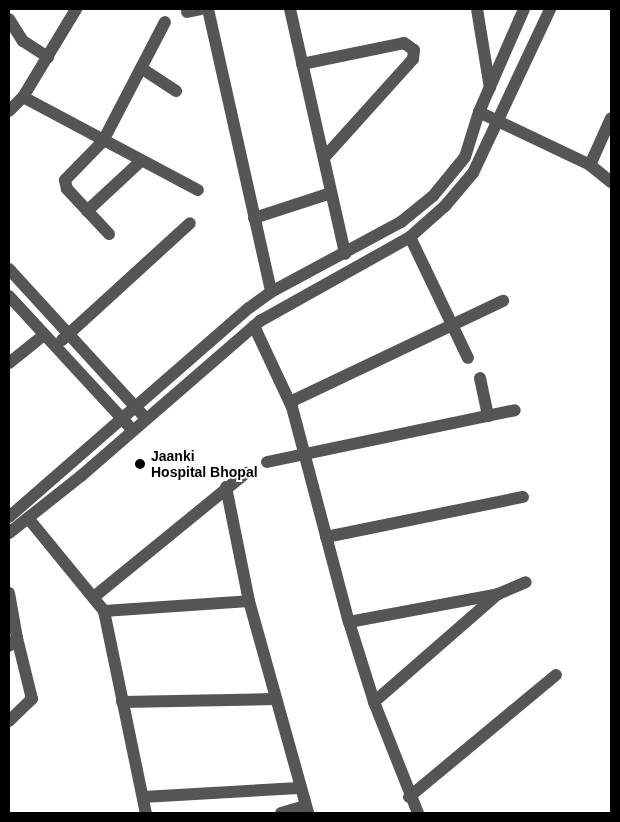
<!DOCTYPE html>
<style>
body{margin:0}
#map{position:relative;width:620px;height:822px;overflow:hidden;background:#fff;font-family:Arial,sans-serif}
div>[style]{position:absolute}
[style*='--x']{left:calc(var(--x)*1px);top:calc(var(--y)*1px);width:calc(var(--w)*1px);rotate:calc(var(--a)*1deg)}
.minor>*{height:12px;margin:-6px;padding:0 6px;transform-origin:6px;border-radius:6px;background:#555}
.dots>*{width:14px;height:14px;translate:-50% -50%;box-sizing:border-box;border:2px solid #fff;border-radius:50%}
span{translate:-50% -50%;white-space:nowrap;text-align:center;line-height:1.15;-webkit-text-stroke:4px #fff;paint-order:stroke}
.poi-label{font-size:14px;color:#000;font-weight:700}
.left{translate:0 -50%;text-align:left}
.frame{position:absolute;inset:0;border:10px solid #000;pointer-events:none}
</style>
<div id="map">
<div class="minor">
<div style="--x:208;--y:9;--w:290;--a:77.4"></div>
<div style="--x:290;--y:9;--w:251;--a:77.3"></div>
<div style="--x:477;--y:9;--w:80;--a:80.7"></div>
<div style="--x:187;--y:12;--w:14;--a:-12"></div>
<div style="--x:9;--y:19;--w:26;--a:58"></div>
<div style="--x:23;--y:41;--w:30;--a:33"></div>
<div style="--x:302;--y:64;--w:104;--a:-11.6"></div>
<div style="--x:404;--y:43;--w:12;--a:35"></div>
<div style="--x:414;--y:50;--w:9;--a:96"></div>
<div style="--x:413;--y:59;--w:133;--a:132"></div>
<div style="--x:141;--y:68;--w:42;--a:33.3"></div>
<div style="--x:23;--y:97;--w:198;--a:28"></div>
<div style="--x:9;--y:111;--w:20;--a:-45"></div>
<div style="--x:23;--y:97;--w:103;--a:-58.9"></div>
<div style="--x:479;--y:112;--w:123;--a:25.5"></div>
<div style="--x:590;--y:165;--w:27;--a:39"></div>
<div style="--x:590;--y:165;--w:51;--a:-65.9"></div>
<div style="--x:87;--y:211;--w:74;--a:-42.8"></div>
<div style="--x:254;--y:218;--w:81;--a:-18"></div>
<div style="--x:109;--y:234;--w:62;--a:-133"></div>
<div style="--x:67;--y:189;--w:9;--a:-103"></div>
<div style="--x:65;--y:180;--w:54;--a:-45.7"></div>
<div style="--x:103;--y:141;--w:134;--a:-62.5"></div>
<div style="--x:410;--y:237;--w:134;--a:64.4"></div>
<div style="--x:9;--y:269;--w:197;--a:47.5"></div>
<div style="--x:9;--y:296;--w:176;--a:47.3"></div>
<div style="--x:254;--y:326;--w:89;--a:64.9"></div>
<div style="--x:292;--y:407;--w:222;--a:75.2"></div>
<div style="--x:349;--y:622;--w:84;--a:72.6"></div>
<div style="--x:374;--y:702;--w:119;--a:68.4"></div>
<div style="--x:62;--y:340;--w:173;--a:-42.4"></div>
<div style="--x:9;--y:363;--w:45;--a:-38.7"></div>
<div style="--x:480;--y:378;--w:39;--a:78"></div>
<div style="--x:290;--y:402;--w:236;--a:-25.4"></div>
<div style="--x:267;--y:462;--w:253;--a:-11.8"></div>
<div style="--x:226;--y:487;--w:116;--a:78.6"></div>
<div style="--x:249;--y:601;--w:220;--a:74.4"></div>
<div style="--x:9;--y:517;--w:318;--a:-41.1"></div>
<div style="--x:249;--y:308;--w:27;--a:-36"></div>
<div style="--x:271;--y:292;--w:148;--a:-28.3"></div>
<div style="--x:401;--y:222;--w:41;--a:-39.1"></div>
<div style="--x:433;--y:196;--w:50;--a:-50.6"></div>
<div style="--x:465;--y:157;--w:47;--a:-72.7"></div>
<div style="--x:479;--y:112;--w:112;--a:-66.4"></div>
<div style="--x:28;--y:518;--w:120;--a:50.7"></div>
<div style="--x:104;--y:611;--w:206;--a:78.3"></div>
<div style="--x:9;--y:533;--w:92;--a:-38.4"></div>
<div style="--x:81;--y:476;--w:237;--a:-40.9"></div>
<div style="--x:260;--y:321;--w:172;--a:-29.2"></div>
<div style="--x:410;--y:237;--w:47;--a:-41.5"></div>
<div style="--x:445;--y:206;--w:43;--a:-49.7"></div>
<div style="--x:473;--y:173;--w:181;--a:-64.8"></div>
<div style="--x:326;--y:537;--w:201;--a:-11.5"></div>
<div style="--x:9;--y:593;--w:46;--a:79.9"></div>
<div style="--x:17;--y:638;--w:11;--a:135"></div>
<div style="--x:95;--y:596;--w:195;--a:-39.2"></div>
<div style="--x:104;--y:611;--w:145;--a:-3.9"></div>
<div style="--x:349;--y:622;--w:152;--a:-10.6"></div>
<div style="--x:498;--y:594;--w:30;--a:-23"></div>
<div style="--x:122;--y:702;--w:152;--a:-1.1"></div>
<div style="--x:374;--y:702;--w:164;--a:-41.1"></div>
<div style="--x:9;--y:721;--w:32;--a:-44"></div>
<div style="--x:32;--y:699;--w:63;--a:-103.8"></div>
<div style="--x:143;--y:797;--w:156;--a:-3.3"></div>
<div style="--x:409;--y:797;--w:191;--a:-39.7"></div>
<div style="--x:281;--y:813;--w:25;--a:-16"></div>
</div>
<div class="dots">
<div style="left:140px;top:464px;background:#000"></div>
</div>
<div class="poi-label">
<span class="left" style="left:151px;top:464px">Jaanki<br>Hospital Bhopal</span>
</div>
<div class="frame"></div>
</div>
